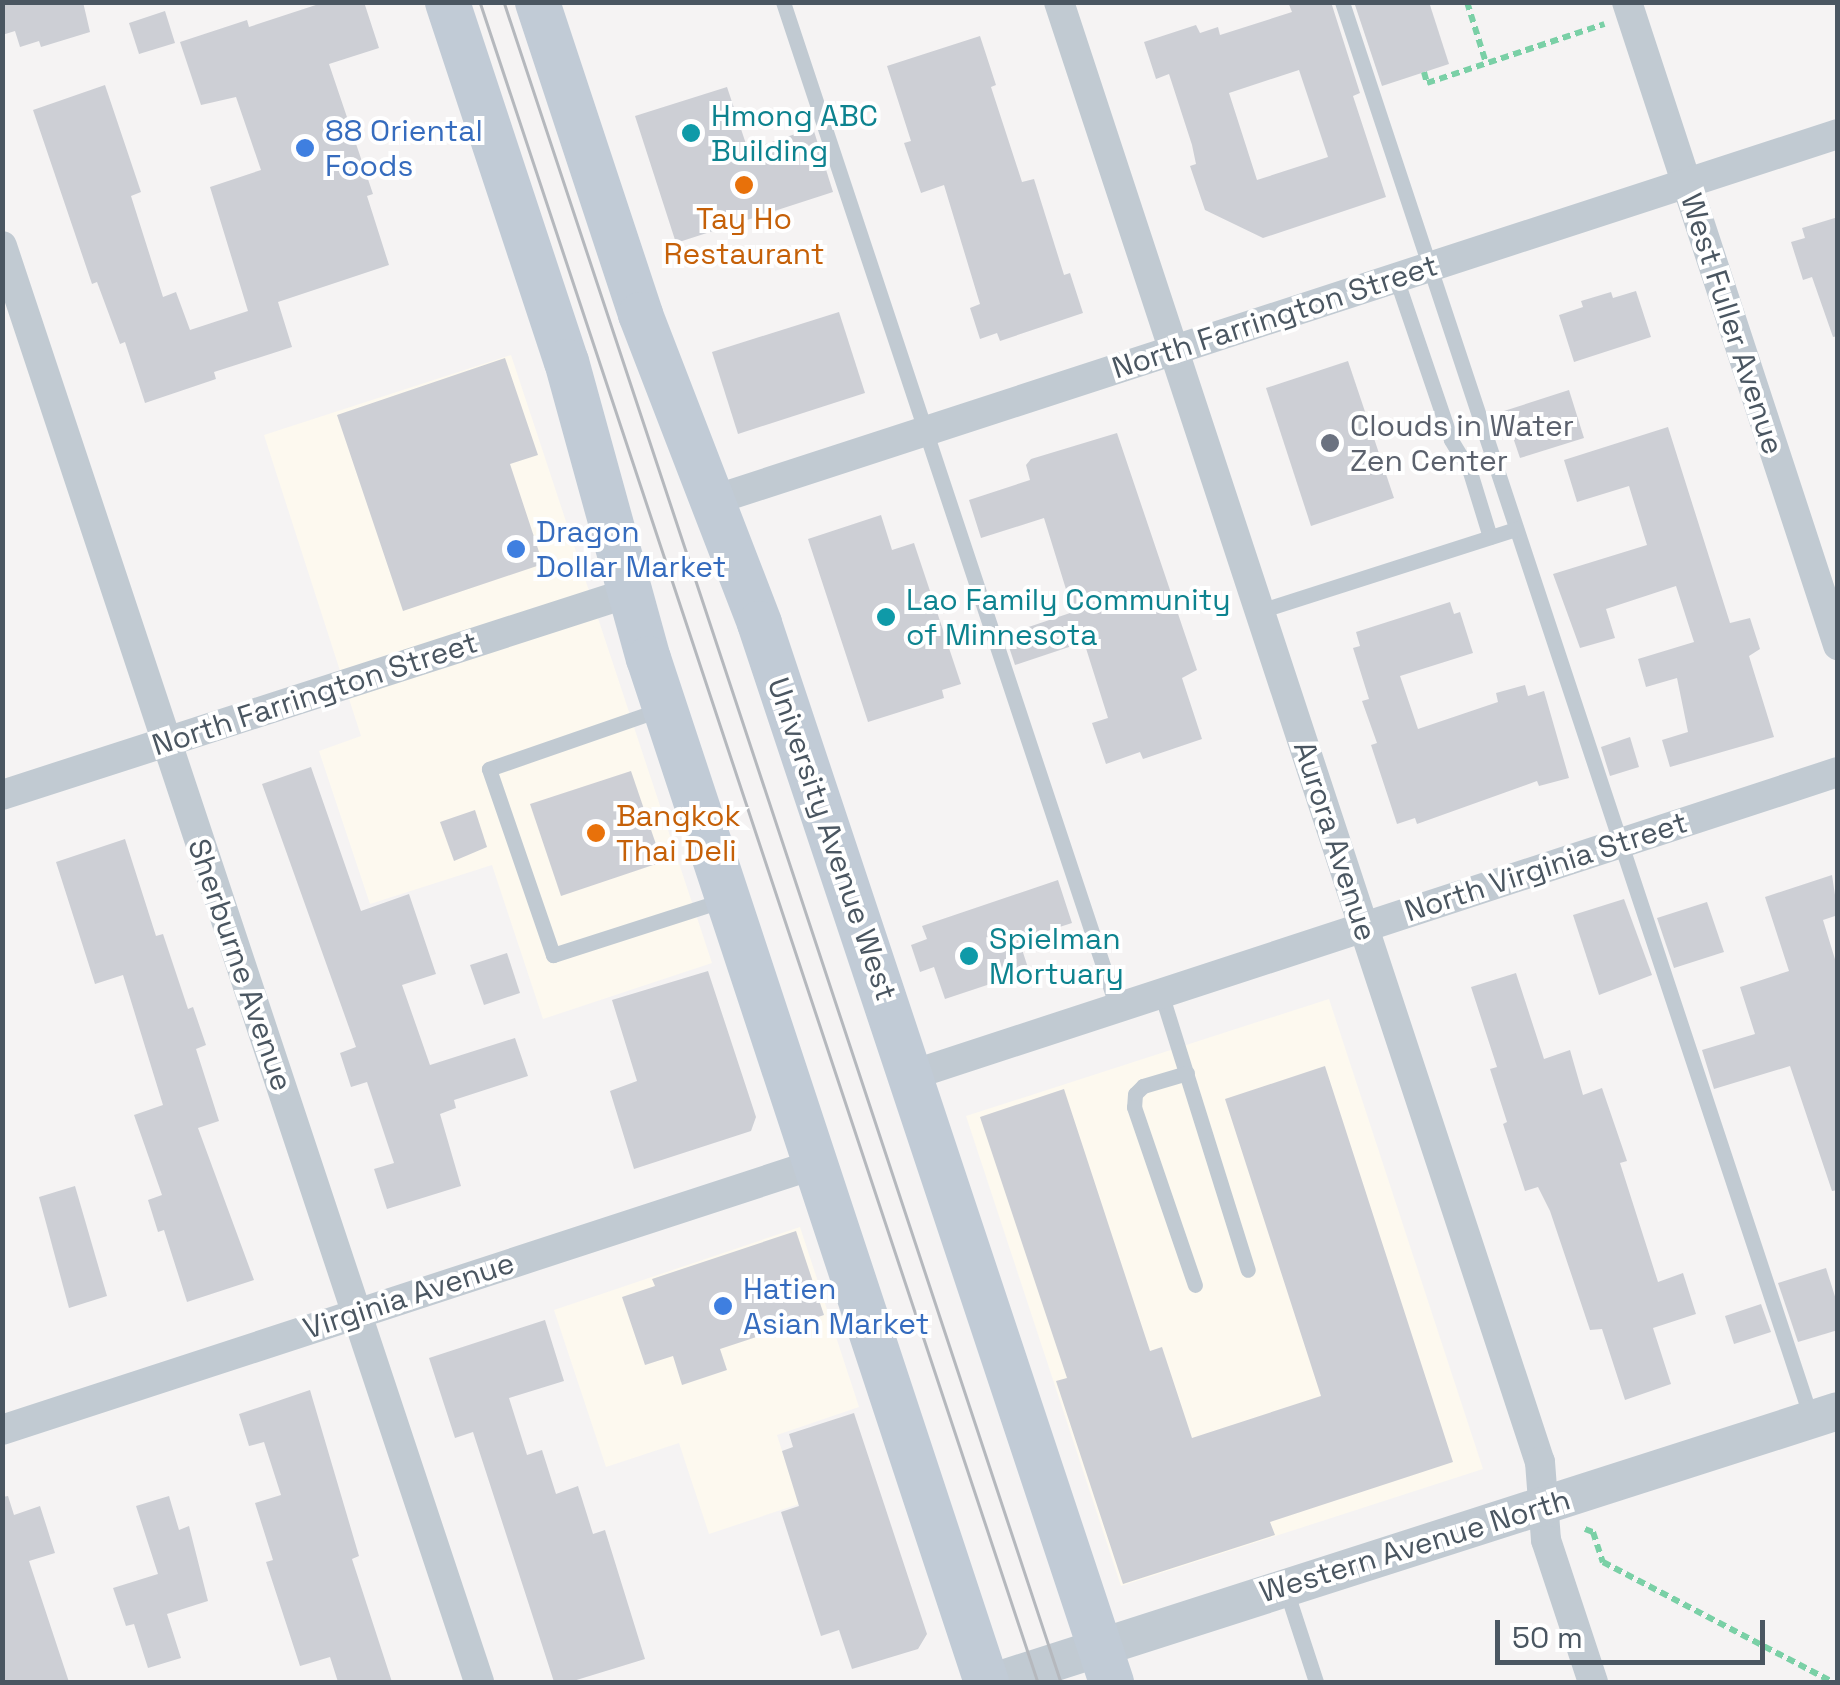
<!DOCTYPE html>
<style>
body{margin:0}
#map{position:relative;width:1840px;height:1685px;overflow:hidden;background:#f5f3f3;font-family:"Space Grotesk",sans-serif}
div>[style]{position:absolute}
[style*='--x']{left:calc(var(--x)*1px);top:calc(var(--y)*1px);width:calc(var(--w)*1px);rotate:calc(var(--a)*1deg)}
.commercial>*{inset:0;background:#fdf9ef}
.building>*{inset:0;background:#cdcfd5}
.path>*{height:6px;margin-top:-3px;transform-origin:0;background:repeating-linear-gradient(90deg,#7ad0a6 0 8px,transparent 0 13px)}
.service>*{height:15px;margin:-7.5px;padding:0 7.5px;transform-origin:7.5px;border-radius:7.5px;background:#c1cad2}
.minor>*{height:30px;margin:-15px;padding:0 15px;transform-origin:15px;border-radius:15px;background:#c1cad2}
.tertiary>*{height:38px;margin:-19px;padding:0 19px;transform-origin:19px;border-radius:19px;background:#c1cad2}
.secondary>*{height:45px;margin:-22.5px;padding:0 22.5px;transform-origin:22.5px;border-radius:22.5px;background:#c1cbd6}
.tram>*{height:2.5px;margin:-1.25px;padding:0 1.25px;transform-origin:1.25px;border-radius:1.25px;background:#b5b8bd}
.dots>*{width:28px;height:28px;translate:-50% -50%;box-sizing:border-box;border:5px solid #fff;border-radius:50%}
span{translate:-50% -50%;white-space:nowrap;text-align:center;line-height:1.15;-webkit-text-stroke:8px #fff;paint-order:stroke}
.culture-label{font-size:30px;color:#0d838f}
.left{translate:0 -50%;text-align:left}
.shop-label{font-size:30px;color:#366cbe}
.food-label{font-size:30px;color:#c56008}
.street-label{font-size:30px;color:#4a5661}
.worship-label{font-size:30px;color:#5b616d}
.frame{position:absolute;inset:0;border:5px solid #4a5661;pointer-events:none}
.scale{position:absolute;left:1495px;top:1620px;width:270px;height:45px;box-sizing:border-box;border:5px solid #4a5661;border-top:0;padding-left:12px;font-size:30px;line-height:35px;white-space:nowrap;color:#4a5661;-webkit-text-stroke:8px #fff;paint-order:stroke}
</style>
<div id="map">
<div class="commercial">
<div style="clip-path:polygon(511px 355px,712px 963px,543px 1019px,492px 865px,370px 904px,319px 751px,361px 736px,264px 435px)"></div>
<div style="clip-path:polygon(1329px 999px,1483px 1469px,1121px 1586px,966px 1116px)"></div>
<div style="clip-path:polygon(800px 1227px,859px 1407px,777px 1435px,799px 1504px,709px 1534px,679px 1443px,606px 1467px,554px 1310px)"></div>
</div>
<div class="building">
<div style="clip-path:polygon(2px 2px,83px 2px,90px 32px,41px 47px,39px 41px,20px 47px,15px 31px,2px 35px)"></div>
<div style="clip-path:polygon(325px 2px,364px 2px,379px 48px,329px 64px,373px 194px,367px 196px,389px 265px,278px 302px,292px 347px,214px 372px,216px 379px,145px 403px,125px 342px,120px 344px,97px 282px,92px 284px,33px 110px,105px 85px,141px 192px,131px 196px,163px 297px,176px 292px,190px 330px,248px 311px,210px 187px,261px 170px,236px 97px,201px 105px,180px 42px,247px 20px,249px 27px)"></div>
<div style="clip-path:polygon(evenodd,1288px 2px,1331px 2px,1360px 93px,1353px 96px,1386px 197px,1263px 238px,1205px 210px,1190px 166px,1196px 164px,1192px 145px,1169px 74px,1156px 79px,1144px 42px,1196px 25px,1200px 33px,1218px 27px,1220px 35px,1292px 12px,1288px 2px,1299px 70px,1328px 157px,1257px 180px,1229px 93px,1299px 70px)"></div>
<div style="clip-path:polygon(1354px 2px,1429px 2px,1449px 64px,1382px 86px)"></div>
<div style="clip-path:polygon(165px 11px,175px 43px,139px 54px,129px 23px)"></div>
<div style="clip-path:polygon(980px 36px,996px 85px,991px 87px,1022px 182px,1034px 179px,1064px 275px,1070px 273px,1083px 313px,1000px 341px,997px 333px,980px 339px,970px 308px,980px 304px,944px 185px,921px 193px,904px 143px,911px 141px,887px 66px)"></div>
<div style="clip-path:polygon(727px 87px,748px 150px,813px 128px,833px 192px,676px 243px,635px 116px)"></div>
<div style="clip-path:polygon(1838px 217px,1838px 336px,1833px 337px,1812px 277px,1803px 280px,1791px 242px,1805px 238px,1802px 228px)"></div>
<div style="clip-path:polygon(1636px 291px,1651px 337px,1574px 362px,1559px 315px,1583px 307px,1581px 301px,1611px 292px,1613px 298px)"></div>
<div style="clip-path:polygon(839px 312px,865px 393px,738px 434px,712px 352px)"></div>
<div style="clip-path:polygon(505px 358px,538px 455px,510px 464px,543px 564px,403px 611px,337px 415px)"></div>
<div style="clip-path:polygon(1348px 361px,1394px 498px,1311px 526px,1266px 388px)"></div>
<div style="clip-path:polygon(1569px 390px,1584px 438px,1520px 458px,1504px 411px)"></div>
<div style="clip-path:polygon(1668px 427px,1730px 623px,1750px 618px,1760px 649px,1749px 656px,1774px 737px,1670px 767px,1662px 740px,1688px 732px,1677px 678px,1646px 687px,1638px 659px,1694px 642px,1676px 586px,1606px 609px,1615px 638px,1580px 648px,1553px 574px,1647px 545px,1629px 486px,1577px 502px,1564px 460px)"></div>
<div style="clip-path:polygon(1117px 433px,1197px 670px,1182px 678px,1202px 739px,1143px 759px,1140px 752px,1106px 764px,1092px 723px,1108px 718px,1084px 642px,1015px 665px,1005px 635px,1073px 612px,1044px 518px,981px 538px,969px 500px,1030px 480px,1026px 465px,1031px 459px)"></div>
<div style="clip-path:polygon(881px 515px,892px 550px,914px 543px,961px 684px,942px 690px,944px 698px,868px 722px,808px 539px)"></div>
<div style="clip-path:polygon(1450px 602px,1454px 614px,1460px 612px,1473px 653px,1400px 676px,1418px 729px,1498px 702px,1496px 693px,1525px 685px,1528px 696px,1544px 691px,1569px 778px,1539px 786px,1537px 781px,1417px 824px,1415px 818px,1397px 824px,1371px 745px,1377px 743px,1362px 701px,1369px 699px,1353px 648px,1360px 646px,1356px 632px)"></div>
<div style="clip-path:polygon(1630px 737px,1639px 767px,1610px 776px,1601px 747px)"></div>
<div style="clip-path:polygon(311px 767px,361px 911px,409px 894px,436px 974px,402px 985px,430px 1065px,515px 1038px,528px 1076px,454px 1100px,456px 1108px,440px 1114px,461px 1186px,387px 1209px,374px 1169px,394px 1163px,367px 1082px,351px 1087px,340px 1053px,356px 1047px,262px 784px)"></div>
<div style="clip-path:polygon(631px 771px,662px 862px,561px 896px,530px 804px)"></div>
<div style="clip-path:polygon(475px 810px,487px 847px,454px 861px,440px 822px)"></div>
<div style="clip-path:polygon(125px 839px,156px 936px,163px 934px,188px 1009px,193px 1007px,206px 1045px,196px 1049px,219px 1121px,198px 1128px,254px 1280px,187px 1302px,164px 1230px,158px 1232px,148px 1200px,162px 1195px,134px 1115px,163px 1105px,123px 975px,95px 984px,56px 862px)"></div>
<div style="clip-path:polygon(1832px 875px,1838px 915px,1823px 920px,1838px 969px,1838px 1190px,1832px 1191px,1790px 1066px,1714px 1089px,1702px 1050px,1755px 1034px,1740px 987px,1789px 971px,1765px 897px)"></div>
<div style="clip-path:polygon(1058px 880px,1072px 923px,1019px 940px,1029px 971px,945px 999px,934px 967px,920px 972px,911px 945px,927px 939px,922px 926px)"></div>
<div style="clip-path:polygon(1624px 899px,1652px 975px,1599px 995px,1573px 915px)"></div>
<div style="clip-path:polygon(1707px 902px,1724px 952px,1674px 968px,1657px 918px)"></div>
<div style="clip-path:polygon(507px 953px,520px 993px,484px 1005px,470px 965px)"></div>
<div style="clip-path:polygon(708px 971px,756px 1117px,751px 1131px,634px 1169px,610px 1091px,637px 1081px,612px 1000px)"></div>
<div style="clip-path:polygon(1516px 973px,1544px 1059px,1570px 1050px,1583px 1095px,1602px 1088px,1627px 1161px,1620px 1163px,1658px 1282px,1683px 1273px,1696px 1314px,1653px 1328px,1671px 1384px,1625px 1400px,1602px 1329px,1590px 1330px,1550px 1211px,1538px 1187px,1525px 1191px,1503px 1124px,1507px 1122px,1490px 1069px,1497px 1067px,1471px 987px)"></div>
<div style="clip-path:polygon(1325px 1066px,1453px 1462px,1270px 1522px,1275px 1535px,1123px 1584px,1056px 1381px,1067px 1378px,980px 1117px,1064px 1089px,1150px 1351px,1162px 1347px,1192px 1438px,1321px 1396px,1225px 1099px)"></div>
<div style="clip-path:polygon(75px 1186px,107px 1296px,69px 1308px,39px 1197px)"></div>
<div style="clip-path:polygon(796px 1231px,824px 1315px,720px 1349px,727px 1370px,682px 1385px,673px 1356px,645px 1365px,622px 1297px,655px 1286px,652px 1279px)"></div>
<div style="clip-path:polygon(1826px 1268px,1838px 1306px,1838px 1330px,1798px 1342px,1778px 1283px)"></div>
<div style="clip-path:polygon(1761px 1304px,1771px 1332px,1734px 1344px,1725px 1316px)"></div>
<div style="clip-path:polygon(545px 1320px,564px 1381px,509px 1398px,527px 1455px,542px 1450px,556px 1494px,578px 1486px,593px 1534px,605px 1530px,645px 1659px,570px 1682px,554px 1682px,473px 1432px,455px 1438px,429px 1358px)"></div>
<div style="clip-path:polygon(310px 1390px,359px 1556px,352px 1559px,392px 1682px,338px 1682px,330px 1657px,300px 1666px,266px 1562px,273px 1560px,255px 1503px,281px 1495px,264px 1442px,249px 1446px,239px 1414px)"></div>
<div style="clip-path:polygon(854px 1413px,927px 1634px,918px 1649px,852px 1669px,839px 1630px,821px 1636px,781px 1512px,799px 1506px,782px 1451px,793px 1447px,789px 1434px)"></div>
<div style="clip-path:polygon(8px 1496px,14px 1515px,40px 1506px,55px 1553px,29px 1561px,69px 1682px,2px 1682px,2px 1497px)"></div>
<div style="clip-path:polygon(169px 1496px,179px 1530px,189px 1526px,208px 1601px,167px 1614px,181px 1658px,148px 1668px,134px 1624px,126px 1626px,113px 1588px,158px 1574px,136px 1506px)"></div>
</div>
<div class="path">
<div style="--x:1467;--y:2;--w:64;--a:72.7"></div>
<div style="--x:1424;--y:72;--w:11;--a:75"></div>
<div style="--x:1427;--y:83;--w:187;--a:-18.4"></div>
<div style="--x:1585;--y:1529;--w:9;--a:21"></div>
<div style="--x:1593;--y:1532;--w:32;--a:72"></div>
<div style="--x:1603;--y:1562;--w:259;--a:27.6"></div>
</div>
<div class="service">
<div style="--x:783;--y:2;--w:1060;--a:71.63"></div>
<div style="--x:1342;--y:2;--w:1492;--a:71.67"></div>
<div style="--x:1396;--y:278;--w:171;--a:71.2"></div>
<div style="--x:1451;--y:440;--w:37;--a:59"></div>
<div style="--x:1470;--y:472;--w:68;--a:72.9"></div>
<div style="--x:1260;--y:611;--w:269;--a:-17.8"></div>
<div style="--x:659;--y:710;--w:180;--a:160.9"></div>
<div style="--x:489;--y:769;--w:197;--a:71"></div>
<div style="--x:553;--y:955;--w:180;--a:-17.8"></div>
<div style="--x:1161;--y:993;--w:290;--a:72.6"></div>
<div style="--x:1187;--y:1073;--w:46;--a:163.5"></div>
<div style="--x:1143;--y:1086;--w:11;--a:135"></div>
<div style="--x:1135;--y:1094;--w:13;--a:94"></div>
<div style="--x:1134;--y:1107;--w:188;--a:71.1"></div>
<div style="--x:1286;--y:1590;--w:97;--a:71.9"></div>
</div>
<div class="minor">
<div style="--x:1059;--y:2;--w:1537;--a:71.77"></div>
<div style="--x:1540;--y:1462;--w:78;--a:85.6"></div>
<div style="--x:1546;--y:1540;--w:150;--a:71.7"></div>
<div style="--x:1627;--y:2;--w:677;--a:71.83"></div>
<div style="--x:2;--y:246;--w:1513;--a:71.62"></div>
<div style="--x:714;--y:500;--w:1182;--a:-18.04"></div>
<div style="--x:2;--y:795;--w:658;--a:-17.88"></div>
<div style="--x:912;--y:1075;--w:974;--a:-18.12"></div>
<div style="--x:2;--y:1430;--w:856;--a:-18.1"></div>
</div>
<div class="tertiary">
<div style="--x:993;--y:1682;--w:887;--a:-17.78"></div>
</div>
<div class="secondary">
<div style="--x:447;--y:2;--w:378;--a:71.7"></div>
<div style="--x:566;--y:361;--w:308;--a:74.6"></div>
<div style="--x:648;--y:658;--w:1078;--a:71.73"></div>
<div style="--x:537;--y:2;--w:329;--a:71.7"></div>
<div style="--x:640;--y:314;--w:331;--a:68.9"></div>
<div style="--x:759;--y:623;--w:1116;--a:71.61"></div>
</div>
<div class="tram">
<div style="--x:480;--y:2;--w:1770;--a:71.63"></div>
<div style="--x:504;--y:2;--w:1770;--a:71.66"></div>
</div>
<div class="dots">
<div style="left:691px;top:133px;background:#0f9aa8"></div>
<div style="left:305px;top:148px;background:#3f7fe0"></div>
<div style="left:744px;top:185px;background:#e8710a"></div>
<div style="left:1330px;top:443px;background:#6b7280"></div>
<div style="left:516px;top:549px;background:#3f7fe0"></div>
<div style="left:886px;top:617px;background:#0f9aa8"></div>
<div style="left:596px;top:833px;background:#e8710a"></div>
<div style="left:969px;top:956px;background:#0f9aa8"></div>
<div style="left:723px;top:1306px;background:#3f7fe0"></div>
</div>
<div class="culture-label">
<span class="left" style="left:711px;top:133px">Hmong ABC<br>Building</span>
<span class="left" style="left:906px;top:617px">Lao Family Community<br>of Minnesota</span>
<span class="left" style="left:989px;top:956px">Spielman<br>Mortuary</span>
</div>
<div class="shop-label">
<span class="left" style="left:325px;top:148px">88 Oriental<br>Foods</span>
<span class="left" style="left:536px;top:549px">Dragon<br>Dollar Market</span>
<span class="left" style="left:743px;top:1306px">Hatien<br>Asian Market</span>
</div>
<div class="food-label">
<span style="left:744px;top:236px">Tay Ho<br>Restaurant</span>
<span class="left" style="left:616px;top:833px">Bangkok<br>Thai Deli</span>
</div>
<div class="street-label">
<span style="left:1275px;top:317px;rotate:-18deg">North Farrington Street</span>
<span style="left:1732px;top:324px;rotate:72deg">West Fuller Avenue</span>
<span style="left:315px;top:694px;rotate:-18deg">North Farrington Street</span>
<span style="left:832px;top:839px;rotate:71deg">University Avenue West</span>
<span style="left:1335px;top:841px;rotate:72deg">Aurora Avenue</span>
<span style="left:1546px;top:867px;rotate:-18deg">North Virginia Street</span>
<span style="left:240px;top:965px;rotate:71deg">Sherburne Avenue</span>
<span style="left:409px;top:1296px;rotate:-18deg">Virginia Avenue</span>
<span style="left:1415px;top:1546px;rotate:-17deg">Western Avenue North</span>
</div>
<div class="worship-label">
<span class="left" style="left:1350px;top:443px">Clouds in Water<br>Zen Center</span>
</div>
<div class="frame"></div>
<div class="scale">50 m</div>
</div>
